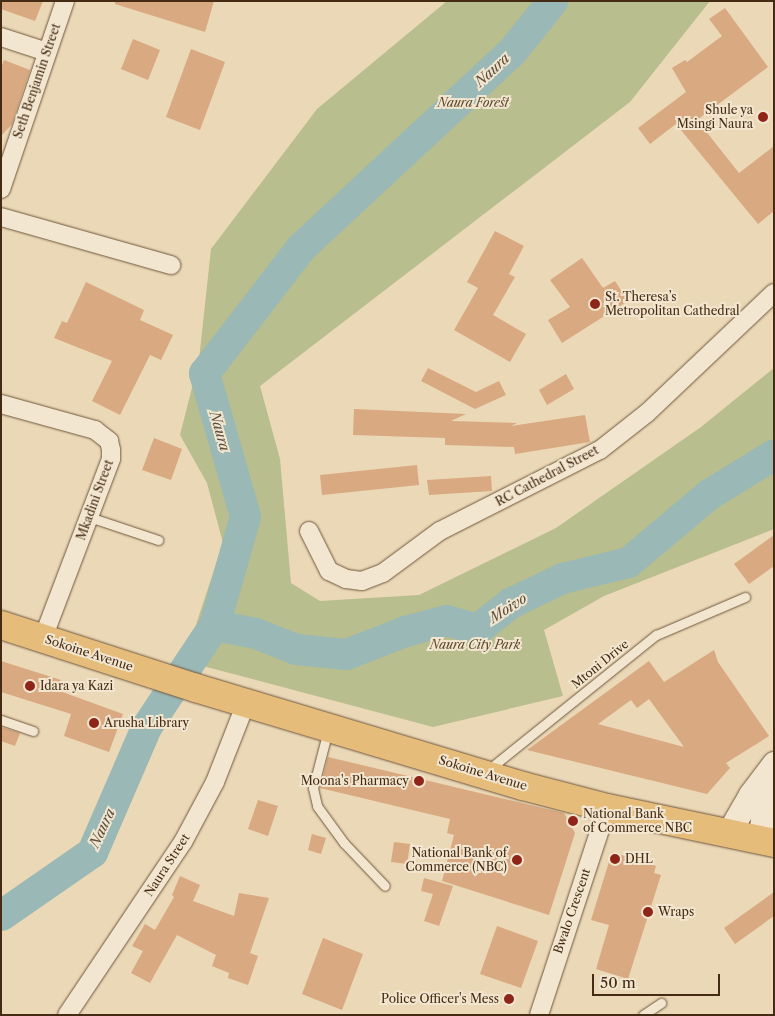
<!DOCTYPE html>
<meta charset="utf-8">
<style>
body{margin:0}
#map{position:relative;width:775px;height:1016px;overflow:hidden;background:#ebd8b6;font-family:"Libre Caslon Text",serif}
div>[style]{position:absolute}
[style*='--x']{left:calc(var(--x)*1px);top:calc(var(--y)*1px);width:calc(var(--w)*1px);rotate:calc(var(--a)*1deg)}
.green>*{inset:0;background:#b8be8d}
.river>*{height:31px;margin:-15.5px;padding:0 15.5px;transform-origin:15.5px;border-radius:15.5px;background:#9ab8b5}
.building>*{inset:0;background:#d9a981}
.roads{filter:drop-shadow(0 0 1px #6e563c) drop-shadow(0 0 1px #6e563c)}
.lane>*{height:9px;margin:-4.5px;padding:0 4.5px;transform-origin:4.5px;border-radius:4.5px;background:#f2e6d0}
.street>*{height:18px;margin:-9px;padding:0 9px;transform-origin:9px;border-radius:9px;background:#f2e6d0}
.secondary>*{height:24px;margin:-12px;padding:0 12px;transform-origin:12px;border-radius:12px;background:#f2e6d0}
.primary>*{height:28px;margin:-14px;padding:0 14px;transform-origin:14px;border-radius:14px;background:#e6bc7b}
.dots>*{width:14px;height:14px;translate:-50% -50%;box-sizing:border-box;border:2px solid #f2e6d0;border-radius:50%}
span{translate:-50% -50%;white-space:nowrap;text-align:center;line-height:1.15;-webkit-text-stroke:4px #f2e6d0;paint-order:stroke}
.street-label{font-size:12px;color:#452b13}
.park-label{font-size:12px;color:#5c482b;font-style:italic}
.poi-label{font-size:12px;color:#452b13}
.right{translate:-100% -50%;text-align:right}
.left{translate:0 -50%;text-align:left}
.water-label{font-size:14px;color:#5a4e3c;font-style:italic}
.frame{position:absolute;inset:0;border:2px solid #452b13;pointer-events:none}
.scale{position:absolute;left:592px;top:974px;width:128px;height:22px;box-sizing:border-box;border:2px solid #452b13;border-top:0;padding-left:6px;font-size:15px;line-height:18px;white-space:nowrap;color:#452b13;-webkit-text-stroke:4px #f2e6d0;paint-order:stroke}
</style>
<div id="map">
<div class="green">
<div style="clip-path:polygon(447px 1px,710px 1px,630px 102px,260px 386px,280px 459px,291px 583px,320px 601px,419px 595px,556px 528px,701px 427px,774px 368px,774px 529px,604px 596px,544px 630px,563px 696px,433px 727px,184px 661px,223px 543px,207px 483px,180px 435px,199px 360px,211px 249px,317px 109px)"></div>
</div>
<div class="river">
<div style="--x:214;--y:625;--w:42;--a:11"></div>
<div style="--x:255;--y:633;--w:44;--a:21.3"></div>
<div style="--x:296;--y:649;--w:50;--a:5.7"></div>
<div style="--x:346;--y:654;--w:63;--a:-21.3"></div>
<div style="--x:405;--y:631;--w:42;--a:-15"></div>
<div style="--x:446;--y:620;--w:32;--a:16"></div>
<div style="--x:477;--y:629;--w:42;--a:-38.2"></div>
<div style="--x:510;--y:603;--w:58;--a:-25.7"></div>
<div style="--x:562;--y:578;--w:68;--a:-13.6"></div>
<div style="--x:628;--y:562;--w:106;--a:-40"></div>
<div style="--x:709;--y:494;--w:76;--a:-31.6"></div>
<div style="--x:1;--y:915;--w:111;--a:-34.7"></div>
<div style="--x:92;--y:852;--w:136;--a:-66.6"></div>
<div style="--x:146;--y:727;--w:123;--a:-56.3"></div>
<div style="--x:214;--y:625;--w:113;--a:-74.1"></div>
<div style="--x:245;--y:516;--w:149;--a:-106"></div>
<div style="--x:204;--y:373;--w:159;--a:-52.4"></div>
<div style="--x:301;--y:247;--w:288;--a:-42.9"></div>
<div style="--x:512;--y:51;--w:64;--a:-51.3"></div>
</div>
<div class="building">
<div style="clip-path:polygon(1px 1px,43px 1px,35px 21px,1px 9px)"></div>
<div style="clip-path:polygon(115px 1px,214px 1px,205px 32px,115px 4px)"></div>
<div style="clip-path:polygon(725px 8px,768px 67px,697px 120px,739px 173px,774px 146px,774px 211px,758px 224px,676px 124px,650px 144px,638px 128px,686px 92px,672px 68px,685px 60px,687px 62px,722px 36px,709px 19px)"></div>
<div style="clip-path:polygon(133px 39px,160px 50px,148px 80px,121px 69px)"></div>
<div style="clip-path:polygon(191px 49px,225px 62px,200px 130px,166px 117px)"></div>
<div style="clip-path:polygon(4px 60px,30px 70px,12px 124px,1px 136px,1px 68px)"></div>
<div style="clip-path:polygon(495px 231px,524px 246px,509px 274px,515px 277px,493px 315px,526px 334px,510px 362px,454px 330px,478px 288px,467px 282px)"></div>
<div style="clip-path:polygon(582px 258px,603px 288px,615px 281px,628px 301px,562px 343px,548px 320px,570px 307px,550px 280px)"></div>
<div style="clip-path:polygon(86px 282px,144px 310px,140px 320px,173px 335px,161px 360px,150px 355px,120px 415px,92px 401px,112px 361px,54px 338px,62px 321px,67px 323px)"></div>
<div style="clip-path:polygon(428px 368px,476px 392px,499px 381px,506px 395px,475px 409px,421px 381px)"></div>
<div style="clip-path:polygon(566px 374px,574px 389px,547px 405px,539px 390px)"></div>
<div style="clip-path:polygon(354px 409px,466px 414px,451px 421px,517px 423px,511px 426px,585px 415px,590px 442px,515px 454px,514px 447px,445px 445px,445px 438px,353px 435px)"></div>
<div style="clip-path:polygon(154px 438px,182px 449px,171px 480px,142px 470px)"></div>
<div style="clip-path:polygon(417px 465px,419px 485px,322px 495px,320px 475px)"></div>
<div style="clip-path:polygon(491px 476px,492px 491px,429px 495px,427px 480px)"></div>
<div style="clip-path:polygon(774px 535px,774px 566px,749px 584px,734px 564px)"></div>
<div style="clip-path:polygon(evenodd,714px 650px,718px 662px,769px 736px,726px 763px,730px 768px,707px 794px,527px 750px,649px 661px,664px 682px,714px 650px,649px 699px,684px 747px,598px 724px,631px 700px,637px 708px,649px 699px)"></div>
<div style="clip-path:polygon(1px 661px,61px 680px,57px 690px,123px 714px,109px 752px,64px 736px,71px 714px,1px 692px)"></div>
<div style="clip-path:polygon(1px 727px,20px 733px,15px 746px,1px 741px)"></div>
<div style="clip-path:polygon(328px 757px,564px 813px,575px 833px,549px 915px,442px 881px,454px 835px,447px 833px,450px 819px,320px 788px)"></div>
<div style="clip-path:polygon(258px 800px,278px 806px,268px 836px,248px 829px)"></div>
<div style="clip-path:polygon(312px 834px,326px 838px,321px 854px,308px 850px)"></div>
<div style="clip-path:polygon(394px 842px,410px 844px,407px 864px,391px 862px)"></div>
<div style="clip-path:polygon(612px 852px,656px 866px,654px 873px,661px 875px,628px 979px,596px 969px,609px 925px,591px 920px)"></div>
<div style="clip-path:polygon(180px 876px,200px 885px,193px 901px,234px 916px,239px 893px,269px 898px,250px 953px,258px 956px,248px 985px,228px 978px,229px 973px,212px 966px,216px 955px,177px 935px,150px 983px,131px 973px,143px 951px,132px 946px,145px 924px,155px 930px,174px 897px,172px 895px)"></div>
<div style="clip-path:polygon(424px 878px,453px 886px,439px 926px,424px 921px,433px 894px,421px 891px)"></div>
<div style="clip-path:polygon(774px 892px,774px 916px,735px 944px,724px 928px)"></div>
<div style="clip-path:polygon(497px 926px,538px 941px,521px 988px,480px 974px)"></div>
<div style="clip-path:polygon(323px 938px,363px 954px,342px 1010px,302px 994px)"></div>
</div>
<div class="roads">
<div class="lane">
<div style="--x:89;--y:517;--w:73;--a:18.4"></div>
<div style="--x:1;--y:720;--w:34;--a:19"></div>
<div style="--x:328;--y:730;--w:60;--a:104.5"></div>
<div style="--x:313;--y:788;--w:18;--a:77"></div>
<div style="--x:317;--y:806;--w:46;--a:53.9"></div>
<div style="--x:344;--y:843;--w:59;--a:46.4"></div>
<div style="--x:488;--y:770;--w:216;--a:-38.8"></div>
<div style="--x:656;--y:635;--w:97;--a:-23.1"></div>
<div style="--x:643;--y:1015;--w:22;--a:-34"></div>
</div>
<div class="street">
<div style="--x:1;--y:37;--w:48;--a:18.1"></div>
<div style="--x:1;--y:189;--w:199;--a:-71.2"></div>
<div style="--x:1;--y:217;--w:177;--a:15.8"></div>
<div style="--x:1;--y:404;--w:98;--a:15.5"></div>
<div style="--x:95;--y:430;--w:18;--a:38"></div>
<div style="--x:109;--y:441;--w:9;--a:77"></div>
<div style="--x:111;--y:450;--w:9;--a:90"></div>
<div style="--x:111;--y:459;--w:191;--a:110.8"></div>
<div style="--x:309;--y:531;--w:45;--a:63.4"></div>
<div style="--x:329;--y:571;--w:19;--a:25"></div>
<div style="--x:346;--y:579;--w:16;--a:7"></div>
<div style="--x:362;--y:581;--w:22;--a:-21"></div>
<div style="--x:383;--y:573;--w:71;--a:-36.4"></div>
<div style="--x:440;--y:531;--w:179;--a:-26.9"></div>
<div style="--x:600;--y:450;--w:60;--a:-38.2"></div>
<div style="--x:647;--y:413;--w:175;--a:-43.4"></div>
<div style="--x:67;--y:1015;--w:208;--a:-56.2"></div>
<div style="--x:183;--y:842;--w:68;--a:-61.9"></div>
<div style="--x:215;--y:782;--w:85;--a:-68.6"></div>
<div style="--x:539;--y:1015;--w:218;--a:-71.8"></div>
</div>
<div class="secondary">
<div style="--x:728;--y:835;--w:46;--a:-60.1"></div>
<div style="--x:751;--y:795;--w:39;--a:-53"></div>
<div style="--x:760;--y:841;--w:42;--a:-81.9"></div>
<div style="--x:766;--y:799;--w:21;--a:-67"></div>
</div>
<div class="primary">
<div style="--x:1;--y:625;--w:205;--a:17.9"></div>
<div style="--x:196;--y:688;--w:341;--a:16.7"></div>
<div style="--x:523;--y:786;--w:87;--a:14.7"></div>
<div style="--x:607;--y:808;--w:171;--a:11.8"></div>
</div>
</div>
<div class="dots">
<div style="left:763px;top:117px;background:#8f2418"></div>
<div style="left:595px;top:304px;background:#8f2418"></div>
<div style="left:30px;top:686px;background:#8f2418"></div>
<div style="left:94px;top:723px;background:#8f2418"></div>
<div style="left:419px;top:781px;background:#8f2418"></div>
<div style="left:573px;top:821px;background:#8f2418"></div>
<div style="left:615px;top:859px;background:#8f2418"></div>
<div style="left:517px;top:860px;background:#8f2418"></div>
<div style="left:648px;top:912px;background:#8f2418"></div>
<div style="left:509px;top:999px;background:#8f2418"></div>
</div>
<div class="street-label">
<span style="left:37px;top:81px;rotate:-71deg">Seth Benjamin Street</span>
<span style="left:547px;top:476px;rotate:-28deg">RC Cathedral Street</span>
<span style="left:95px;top:500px;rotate:-70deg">Mkadini Street</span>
<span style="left:89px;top:653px;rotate:18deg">Sokoine Avenue</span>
<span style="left:600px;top:664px;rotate:-39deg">Mtoni Drive</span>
<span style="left:483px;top:773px;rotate:17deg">Sokoine Avenue</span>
<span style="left:167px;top:865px;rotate:-57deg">Naura Street</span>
<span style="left:572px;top:911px;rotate:-71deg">Bwalo Crescent</span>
</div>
<div class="park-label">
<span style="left:473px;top:103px">Naura Forest</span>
<span style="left:475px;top:645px">Naura City Park</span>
</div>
<div class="poi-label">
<span class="right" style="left:753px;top:117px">Shule ya<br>Msingi Naura</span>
<span class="left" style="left:605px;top:304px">St. Theresa’s<br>Metropolitan Cathedral</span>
<span class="left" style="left:40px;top:686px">Idara ya Kazi</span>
<span class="left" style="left:104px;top:723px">Arusha Library</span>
<span class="right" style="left:409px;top:781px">Moona's Pharmacy</span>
<span class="left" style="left:583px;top:821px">National Bank<br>of Commerce NBC</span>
<span class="right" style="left:507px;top:860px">National Bank of<br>Commerce (NBC)</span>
<span class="left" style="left:625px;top:859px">DHL</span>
<span class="left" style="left:658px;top:912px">Wraps</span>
<span class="right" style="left:499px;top:999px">Police Officer's Mess</span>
</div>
<div class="water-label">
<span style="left:492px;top:70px;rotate:-43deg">Naura</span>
<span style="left:220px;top:431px;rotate:74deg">Naura</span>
<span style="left:508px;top:608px;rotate:-33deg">Moivo</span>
<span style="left:102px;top:828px;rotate:-65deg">Naura</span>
</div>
<div class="frame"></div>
<div class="scale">50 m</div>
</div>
